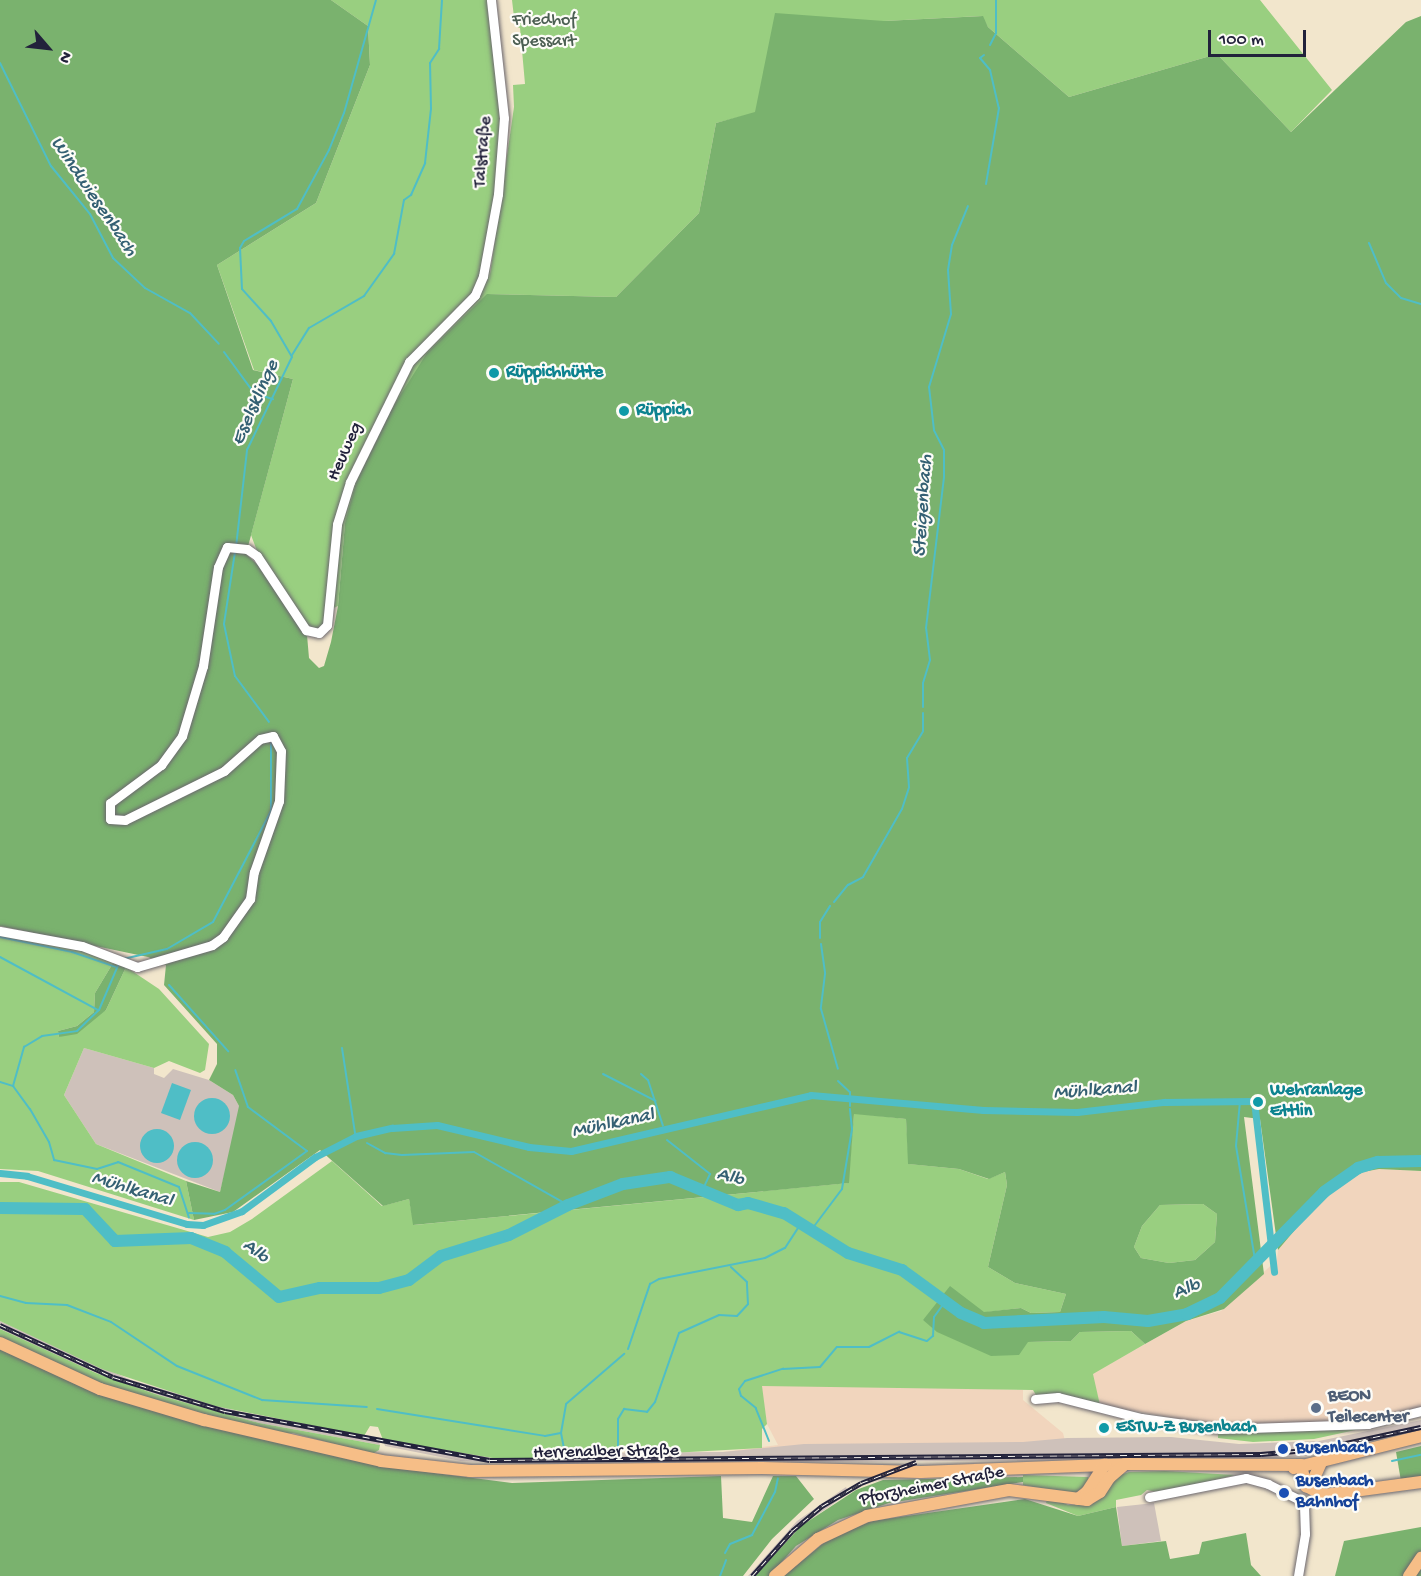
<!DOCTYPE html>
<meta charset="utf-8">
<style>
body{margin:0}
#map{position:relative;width:1421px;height:1576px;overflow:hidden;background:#f2e6cc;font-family:"Gochi Hand",sans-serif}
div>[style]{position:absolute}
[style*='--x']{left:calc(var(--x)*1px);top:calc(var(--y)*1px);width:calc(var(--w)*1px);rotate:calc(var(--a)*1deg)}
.built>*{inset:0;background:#f1d5bd}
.industrial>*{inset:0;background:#cec1ba}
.green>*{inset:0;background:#99cf80}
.forest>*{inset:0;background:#7ab26e}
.water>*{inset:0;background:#4fbec6}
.round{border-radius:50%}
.stream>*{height:2px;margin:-1px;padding:0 1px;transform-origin:1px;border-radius:1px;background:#4fbec6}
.canal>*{height:7px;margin:-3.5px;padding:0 3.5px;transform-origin:3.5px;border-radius:3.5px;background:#4fbec6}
.river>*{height:12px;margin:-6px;padding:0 6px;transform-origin:6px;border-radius:6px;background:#4fbec6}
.roads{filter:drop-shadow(0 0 2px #6b676e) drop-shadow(0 0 2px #6b676e)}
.minor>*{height:9px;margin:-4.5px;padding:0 4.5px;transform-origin:4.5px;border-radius:4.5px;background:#fff}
.major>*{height:12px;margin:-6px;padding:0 6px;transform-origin:6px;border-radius:6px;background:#f6be87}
.rail>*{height:4.5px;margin-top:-2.25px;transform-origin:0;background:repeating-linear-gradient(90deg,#fdfcf7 0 7px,#22223b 0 14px);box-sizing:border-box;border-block:2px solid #22223b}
.dots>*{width:16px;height:16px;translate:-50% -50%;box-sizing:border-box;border:3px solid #fdfcf7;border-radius:50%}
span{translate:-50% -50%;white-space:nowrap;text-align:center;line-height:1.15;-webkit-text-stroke:4.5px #fdfcf7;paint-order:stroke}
.park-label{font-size:18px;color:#4c5f53}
.street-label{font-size:18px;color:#22223b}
.culture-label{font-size:18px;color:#0d838f;font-weight:700}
.left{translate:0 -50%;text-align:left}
.service-label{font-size:18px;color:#4e5e75;font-weight:700}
.transit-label{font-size:18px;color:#164399;font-weight:700}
.water-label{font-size:20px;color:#346073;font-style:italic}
.north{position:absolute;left:18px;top:18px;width:60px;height:60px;-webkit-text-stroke:4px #fdfcf7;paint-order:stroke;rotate:118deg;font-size:16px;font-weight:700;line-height:24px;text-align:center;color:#22223b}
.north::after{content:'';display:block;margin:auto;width:21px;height:27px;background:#22223b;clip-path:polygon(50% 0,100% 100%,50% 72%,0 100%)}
.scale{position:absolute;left:1208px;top:30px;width:98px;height:27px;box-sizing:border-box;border:3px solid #22223b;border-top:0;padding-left:8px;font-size:18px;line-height:21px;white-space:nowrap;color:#22223b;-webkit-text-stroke:4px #fdfcf7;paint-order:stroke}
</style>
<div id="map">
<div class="built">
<div style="clip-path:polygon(1379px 1169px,1421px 1171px,1421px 1408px,1369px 1422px,1220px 1426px,1100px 1405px,1092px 1374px,1186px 1321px,1221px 1311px,1277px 1260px,1278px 1250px,1326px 1193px,1363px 1172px)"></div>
<div style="clip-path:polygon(865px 1385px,1023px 1390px,1023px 1400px,1063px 1433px,1067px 1448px,561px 1455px,723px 1452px,778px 1445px,767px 1424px,761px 1386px)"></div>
</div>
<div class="industrial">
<div style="clip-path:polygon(84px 1048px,154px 1068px,154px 1074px,164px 1078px,173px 1069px,209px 1080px,233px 1095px,239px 1106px,239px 1117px,220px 1192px,96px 1144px,64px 1095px)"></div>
<div style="clip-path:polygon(0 1321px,131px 1380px,241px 1412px,378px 1439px,380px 1445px,259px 1423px,158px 1395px,76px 1365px,0 1329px)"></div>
<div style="clip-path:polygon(1421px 1420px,1421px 1430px,1306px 1456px,1253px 1459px,527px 1464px,461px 1461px,385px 1446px,383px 1440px,462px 1454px,560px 1460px,567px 1453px,723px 1452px,804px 1444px,1023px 1442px,1067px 1438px,1171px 1437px,1239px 1444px,1319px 1441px)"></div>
<div style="clip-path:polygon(846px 1487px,849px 1493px,801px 1526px,755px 1576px,748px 1576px,797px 1521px)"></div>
<div style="clip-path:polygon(1154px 1503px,1161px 1541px,1122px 1546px,1117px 1507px)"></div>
</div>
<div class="green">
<div style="clip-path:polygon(331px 0,487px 0,497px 63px,500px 126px,489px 281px,514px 107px,513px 85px,525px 84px,520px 28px,515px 26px,512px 0,1260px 0,1332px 90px,1291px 132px,1217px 54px,1069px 97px,988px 27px,982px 16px,884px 21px,755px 113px,716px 123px,699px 213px,616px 297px,488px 294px,345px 523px,338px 606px,327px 611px,323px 626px,312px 631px,257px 551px,251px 535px,293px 379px,254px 370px,217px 265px,316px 203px,370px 65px,368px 26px)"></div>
<div style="clip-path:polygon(0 935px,83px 951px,113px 963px,95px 993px,94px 1012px,77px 1026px,58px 1031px,59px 1037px,106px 1010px,126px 967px,159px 989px,209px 1044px,205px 1070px,200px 1073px,169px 1061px,154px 1068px,84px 1048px,64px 1095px,96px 1144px,186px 1181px,194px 1220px,38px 1171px,0 1169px)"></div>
<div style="clip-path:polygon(854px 1113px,906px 1119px,909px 1164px,959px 1169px,988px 1179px,1005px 1172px,1007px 1185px,988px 1267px,1015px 1283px,1066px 1294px,1060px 1312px,1031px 1313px,1021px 1308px,923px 1320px,1028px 1342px,1071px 1341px,1080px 1332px,1131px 1331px,1145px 1344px,1093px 1374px,1100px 1405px,1036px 1395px,1033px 1390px,762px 1386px,767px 1424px,762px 1429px,762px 1448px,653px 1454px,654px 1448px,614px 1449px,614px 1453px,567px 1453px,560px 1460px,493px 1458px,383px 1440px,378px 1427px,370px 1426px,364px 1436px,215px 1406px,102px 1369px,0 1321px,0 1182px,19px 1182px,208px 1237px,230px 1232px,252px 1219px,332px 1161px,382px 1206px,409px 1199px,414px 1225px,848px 1183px)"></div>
<div style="clip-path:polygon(1203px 1204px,1217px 1214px,1215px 1242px,1195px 1260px,1169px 1263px,1141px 1258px,1134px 1247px,1142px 1226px,1160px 1205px)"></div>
<div style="clip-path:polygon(0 1329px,96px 1373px,158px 1395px,259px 1423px,380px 1445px,379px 1450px,372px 1454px,293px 1433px,282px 1434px,121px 1392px,0 1339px)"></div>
<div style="clip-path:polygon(1397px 1421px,1314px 1439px,1253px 1442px,1218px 1438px,1218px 1433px)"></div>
<div style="clip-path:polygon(1165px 1471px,1235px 1475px,1162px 1493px,1147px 1490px,1141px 1495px,1116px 1500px,1116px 1507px,1078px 1516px,1046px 1503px,1048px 1496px,1068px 1505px,1090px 1504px,1114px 1477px,1129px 1472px)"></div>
<div style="clip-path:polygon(1023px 1475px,1088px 1477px,1089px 1482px,1076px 1493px,1068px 1493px,1023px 1485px)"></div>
</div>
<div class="forest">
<div style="clip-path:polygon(evenodd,0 0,331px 0,368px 26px,370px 65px,316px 203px,217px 265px,253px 370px,293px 379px,246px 554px,261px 568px,307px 635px,309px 658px,319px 668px,324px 666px,331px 642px,338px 606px,345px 523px,356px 483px,384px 421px,427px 353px,487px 294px,616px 297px,699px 213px,716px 123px,755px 112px,775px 13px,884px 21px,983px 16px,988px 27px,1069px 97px,1217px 54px,1291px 132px,1406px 22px,1421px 16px,1421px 1171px,1379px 1169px,1363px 1172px,1326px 1193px,1278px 1250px,1260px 1119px,1244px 1117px,1264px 1274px,1224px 1309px,1186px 1321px,1145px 1344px,1131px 1331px,1080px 1332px,1071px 1341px,1028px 1342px,1019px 1355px,991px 1356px,937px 1332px,923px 1320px,950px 1286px,984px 1312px,1021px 1308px,1031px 1313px,1060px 1312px,1066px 1294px,1015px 1283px,988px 1267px,1007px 1185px,1005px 1172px,989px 1179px,959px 1169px,908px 1164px,906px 1119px,854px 1114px,849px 1183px,413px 1225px,409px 1199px,383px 1206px,320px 1150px,233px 1212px,194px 1220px,186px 1181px,220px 1192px,239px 1106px,233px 1095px,209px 1080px,217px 1064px,217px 1044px,164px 985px,166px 965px,148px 957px,0 926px,0 0,1203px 1204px,1217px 1214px,1215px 1242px,1195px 1260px,1169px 1263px,1141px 1258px,1134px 1247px,1142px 1226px,1160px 1205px,1203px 1204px)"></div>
<div style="clip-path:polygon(113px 963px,126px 967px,106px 1010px,77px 1034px,59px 1037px,58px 1031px,77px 1026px,94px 1012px,95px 993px)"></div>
<div style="clip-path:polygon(0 1349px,99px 1395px,380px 1466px,512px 1483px,721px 1476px,723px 1518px,752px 1522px,773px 1476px,796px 1476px,814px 1499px,772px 1539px,743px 1576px,0 1576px)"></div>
<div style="clip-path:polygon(1421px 1446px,1421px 1477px,1401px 1481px,1396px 1452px)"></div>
<div style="clip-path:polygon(1023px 1477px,1023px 1482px,889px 1503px,838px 1520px,796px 1546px,769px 1576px,755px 1576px,801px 1526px,856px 1490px,883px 1480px)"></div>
<div style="clip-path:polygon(1025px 1499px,1078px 1516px,1116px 1507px,1122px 1546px,1166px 1541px,1170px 1559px,1199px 1554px,1202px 1542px,1246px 1533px,1251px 1565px,1261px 1576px,783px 1576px,830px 1538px,872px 1521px)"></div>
<div style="clip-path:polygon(1421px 1527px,1421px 1576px,1335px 1576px,1344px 1541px)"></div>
</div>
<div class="water">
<div style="clip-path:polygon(172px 1083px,191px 1090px,180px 1120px,161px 1113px)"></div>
<div class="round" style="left:194px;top:1098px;width:36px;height:36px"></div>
<div class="round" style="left:140px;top:1129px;width:34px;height:34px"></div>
<div class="round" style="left:177px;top:1142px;width:36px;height:36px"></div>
</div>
<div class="stream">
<div style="--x:990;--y:45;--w:13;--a:-63"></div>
<div style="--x:996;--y:33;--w:33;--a:-90"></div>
<div style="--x:984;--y:55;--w:5;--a:143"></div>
<div style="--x:980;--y:58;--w:16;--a:50"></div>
<div style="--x:990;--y:70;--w:39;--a:77"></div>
<div style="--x:999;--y:108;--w:77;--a:99.7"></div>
<div style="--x:0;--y:63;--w:115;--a:63.7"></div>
<div style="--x:51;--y:166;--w:62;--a:50.9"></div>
<div style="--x:90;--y:214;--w:50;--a:62.4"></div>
<div style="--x:113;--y:258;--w:44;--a:43.2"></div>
<div style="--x:145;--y:288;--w:51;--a:29.1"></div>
<div style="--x:190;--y:313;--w:42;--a:46.9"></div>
<div style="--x:1369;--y:243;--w:43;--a:67"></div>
<div style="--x:1386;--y:283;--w:21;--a:45"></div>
<div style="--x:1401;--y:298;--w:21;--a:17"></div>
<div style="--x:224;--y:352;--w:51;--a:53.8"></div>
<div style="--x:254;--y:393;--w:20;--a:18"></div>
<div style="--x:292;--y:355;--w:32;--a:-58"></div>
<div style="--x:309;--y:328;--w:64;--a:-30.2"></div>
<div style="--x:364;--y:296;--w:52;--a:-54.5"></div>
<div style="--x:394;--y:254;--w:55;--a:-79.5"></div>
<div style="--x:404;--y:200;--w:9;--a:-36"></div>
<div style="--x:411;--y:195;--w:35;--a:-66"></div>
<div style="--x:425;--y:163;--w:54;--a:-83.7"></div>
<div style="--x:431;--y:109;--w:46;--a:-91.2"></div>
<div style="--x:430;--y:63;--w:17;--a:-57"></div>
<div style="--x:439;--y:49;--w:49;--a:-86.5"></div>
<div style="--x:236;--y:547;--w:98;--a:-83.5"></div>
<div style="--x:247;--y:450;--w:103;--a:-64.2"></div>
<div style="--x:292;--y:357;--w:42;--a:-120.3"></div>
<div style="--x:271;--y:321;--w:43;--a:-132.2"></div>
<div style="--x:242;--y:289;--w:41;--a:-92.8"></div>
<div style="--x:240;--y:248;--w:8;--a:-60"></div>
<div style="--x:244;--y:241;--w:62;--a:-31.1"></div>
<div style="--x:297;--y:209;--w:67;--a:-61.5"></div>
<div style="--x:329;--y:150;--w:40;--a:-68"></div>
<div style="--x:344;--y:113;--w:117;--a:-74.2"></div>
<div style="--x:235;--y:552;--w:73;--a:98.7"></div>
<div style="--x:224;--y:624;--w:53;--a:78.1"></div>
<div style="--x:235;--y:676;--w:57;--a:53.5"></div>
<div style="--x:923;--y:707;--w:24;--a:-90"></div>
<div style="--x:923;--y:683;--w:24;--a:-73"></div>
<div style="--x:930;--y:660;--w:32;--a:-97"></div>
<div style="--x:926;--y:628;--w:152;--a:-83.2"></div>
<div style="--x:944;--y:477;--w:27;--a:-90"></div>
<div style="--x:944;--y:450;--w:22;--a:-117"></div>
<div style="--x:934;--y:430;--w:43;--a:-96.6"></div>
<div style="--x:929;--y:387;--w:76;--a:-73.2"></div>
<div style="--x:951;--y:314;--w:44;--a:-93.9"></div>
<div style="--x:948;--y:270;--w:25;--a:-81"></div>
<div style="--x:952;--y:245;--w:42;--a:-67.7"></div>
<div style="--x:834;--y:902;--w:22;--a:-51"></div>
<div style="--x:848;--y:885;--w:17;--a:-28"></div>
<div style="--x:863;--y:877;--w:78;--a:-60.2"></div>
<div style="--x:902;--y:809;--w:23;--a:-72"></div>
<div style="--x:909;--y:787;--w:29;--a:-94"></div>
<div style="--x:907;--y:758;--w:31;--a:-59"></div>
<div style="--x:923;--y:731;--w:18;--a:-90"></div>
<div style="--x:0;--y:937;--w:74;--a:11.8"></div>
<div style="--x:72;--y:952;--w:46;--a:18.8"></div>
<div style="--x:820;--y:938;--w:16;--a:-90"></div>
<div style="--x:820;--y:922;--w:19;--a:-58"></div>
<div style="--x:821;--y:944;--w:30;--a:82"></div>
<div style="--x:825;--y:974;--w:35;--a:97"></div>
<div style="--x:821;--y:1009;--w:62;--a:74.2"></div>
<div style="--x:0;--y:957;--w:111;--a:28.4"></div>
<div style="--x:123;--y:959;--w:45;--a:-12.8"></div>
<div style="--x:167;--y:949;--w:53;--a:-30.4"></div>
<div style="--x:213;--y:922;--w:125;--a:-62.4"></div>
<div style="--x:271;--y:811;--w:69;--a:-90"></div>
<div style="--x:169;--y:985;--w:89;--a:48.2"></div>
<div style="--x:342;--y:1048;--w:86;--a:81.3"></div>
<div style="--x:603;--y:1074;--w:59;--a:27"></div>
<div style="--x:641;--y:1074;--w:9;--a:41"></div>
<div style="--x:648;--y:1080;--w:48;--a:71.9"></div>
<div style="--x:838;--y:1081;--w:16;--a:43"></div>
<div style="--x:850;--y:1092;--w:14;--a:90"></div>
<div style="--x:0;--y:1082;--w:14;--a:17"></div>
<div style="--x:13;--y:1086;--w:29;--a:54"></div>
<div style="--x:30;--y:1109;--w:38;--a:60"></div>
<div style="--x:49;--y:1142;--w:19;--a:74"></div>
<div style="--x:54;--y:1160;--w:44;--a:11.8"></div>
<div style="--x:97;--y:1169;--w:22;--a:-18"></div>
<div style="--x:118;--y:1162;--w:66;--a:22.3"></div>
<div style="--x:179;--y:1187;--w:32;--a:72"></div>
<div style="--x:13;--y:1086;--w:41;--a:-74.2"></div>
<div style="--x:24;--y:1047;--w:21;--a:-31"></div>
<div style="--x:42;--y:1036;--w:35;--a:-8"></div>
<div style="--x:77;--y:1031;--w:30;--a:-44"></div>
<div style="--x:99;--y:1010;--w:51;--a:-66.9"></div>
<div style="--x:1240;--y:1101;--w:45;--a:95.1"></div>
<div style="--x:1236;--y:1146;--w:121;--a:80.5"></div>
<div style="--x:667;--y:1140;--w:55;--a:38.3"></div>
<div style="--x:710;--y:1174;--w:17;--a:115"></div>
<div style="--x:367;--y:1143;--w:21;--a:29"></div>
<div style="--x:385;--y:1153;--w:17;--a:7"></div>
<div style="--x:402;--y:1155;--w:72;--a:-2.4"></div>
<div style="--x:474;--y:1152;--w:108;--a:29.4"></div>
<div style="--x:189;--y:1213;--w:25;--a:2"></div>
<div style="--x:214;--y:1214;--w:12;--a:-20"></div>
<div style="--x:225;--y:1210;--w:101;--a:-35.7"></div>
<div style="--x:307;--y:1151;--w:74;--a:-143.3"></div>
<div style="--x:248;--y:1107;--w:39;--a:-109"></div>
<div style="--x:812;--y:1229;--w:50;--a:-53.1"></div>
<div style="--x:842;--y:1189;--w:61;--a:-80.5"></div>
<div style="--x:852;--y:1129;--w:20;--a:-96"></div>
<div style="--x:0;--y:1296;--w:27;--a:15"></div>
<div style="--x:26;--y:1303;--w:41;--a:2.8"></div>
<div style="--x:67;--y:1305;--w:47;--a:21.1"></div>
<div style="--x:111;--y:1322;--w:79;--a:33.7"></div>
<div style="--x:177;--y:1366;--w:92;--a:21.8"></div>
<div style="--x:262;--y:1400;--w:105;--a:3.8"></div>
<div style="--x:628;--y:1349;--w:69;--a:-71.3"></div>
<div style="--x:650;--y:1284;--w:10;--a:-29"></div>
<div style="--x:659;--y:1279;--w:108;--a:-11.2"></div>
<div style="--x:765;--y:1258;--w:22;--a:-27"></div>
<div style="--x:785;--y:1248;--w:30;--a:-57"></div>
<div style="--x:377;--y:1409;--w:170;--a:9.1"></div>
<div style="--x:545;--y:1436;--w:16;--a:-11"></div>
<div style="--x:561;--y:1433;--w:29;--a:-80"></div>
<div style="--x:566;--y:1404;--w:77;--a:-40.8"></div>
<div style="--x:561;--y:1433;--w:15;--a:79"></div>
<div style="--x:769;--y:1441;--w:35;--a:-112"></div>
<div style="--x:756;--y:1408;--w:19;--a:-141"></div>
<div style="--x:741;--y:1396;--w:7;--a:-106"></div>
<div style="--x:739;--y:1389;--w:10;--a:-53"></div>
<div style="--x:745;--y:1381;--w:40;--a:-18"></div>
<div style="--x:783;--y:1369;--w:37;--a:-3"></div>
<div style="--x:820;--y:1367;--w:26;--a:-50"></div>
<div style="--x:837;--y:1347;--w:32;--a:0"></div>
<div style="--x:869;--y:1347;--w:34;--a:-27"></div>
<div style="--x:899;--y:1332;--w:29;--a:18"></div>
<div style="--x:927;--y:1341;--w:8;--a:-40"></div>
<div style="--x:933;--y:1336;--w:19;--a:-87"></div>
<div style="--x:934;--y:1317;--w:19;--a:-54"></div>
<div style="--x:618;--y:1447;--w:28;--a:-90"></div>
<div style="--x:618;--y:1419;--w:12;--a:-59"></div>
<div style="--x:624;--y:1409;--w:23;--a:7"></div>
<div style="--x:647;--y:1412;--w:13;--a:-51"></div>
<div style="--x:655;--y:1402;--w:73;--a:-70.8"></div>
<div style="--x:679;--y:1333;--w:44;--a:-24.2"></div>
<div style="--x:719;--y:1315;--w:18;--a:3"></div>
<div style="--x:737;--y:1316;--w:16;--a:-47"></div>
<div style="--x:748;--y:1304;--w:22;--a:-93"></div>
<div style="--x:747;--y:1282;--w:22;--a:-137"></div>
<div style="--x:1392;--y:1461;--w:30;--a:-12"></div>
<div style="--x:725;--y:1553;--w:10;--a:-61"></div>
<div style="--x:730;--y:1544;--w:24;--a:-22"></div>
<div style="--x:752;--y:1535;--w:49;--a:-61.9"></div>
<div style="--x:775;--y:1492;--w:14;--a:-78"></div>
<div style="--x:720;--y:1576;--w:17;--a:-69"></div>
</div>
<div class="canal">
<div style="--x:0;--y:1173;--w:27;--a:6"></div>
<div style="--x:27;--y:1176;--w:167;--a:16.7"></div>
<div style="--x:187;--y:1224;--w:16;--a:4"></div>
<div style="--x:203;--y:1225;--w:41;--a:-19.7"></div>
<div style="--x:242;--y:1211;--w:91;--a:-36.5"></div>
<div style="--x:315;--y:1157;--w:46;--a:-27.1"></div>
<div style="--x:356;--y:1136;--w:37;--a:-13"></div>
<div style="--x:392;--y:1128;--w:45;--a:-3.8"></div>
<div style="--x:437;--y:1125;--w:95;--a:13.4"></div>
<div style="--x:529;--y:1147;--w:42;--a:5.4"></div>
<div style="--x:571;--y:1151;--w:246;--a:-13.1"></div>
<div style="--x:811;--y:1095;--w:173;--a:5"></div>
<div style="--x:983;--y:1110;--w:94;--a:1.2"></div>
<div style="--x:1077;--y:1112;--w:88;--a:-6.6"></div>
<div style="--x:1164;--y:1102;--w:90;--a:-0.6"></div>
<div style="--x:1254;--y:1101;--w:172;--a:83.3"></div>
</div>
<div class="river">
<div style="--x:0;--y:1208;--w:85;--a:0.7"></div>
<div style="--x:85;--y:1209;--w:44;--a:46.8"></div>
<div style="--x:115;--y:1241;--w:76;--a:-2.3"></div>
<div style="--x:191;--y:1238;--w:37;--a:22"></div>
<div style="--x:225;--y:1252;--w:70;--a:39.8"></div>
<div style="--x:279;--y:1297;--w:42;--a:-12.4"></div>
<div style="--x:320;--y:1288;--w:59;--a:0"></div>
<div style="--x:379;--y:1288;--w:31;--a:-15"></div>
<div style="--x:409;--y:1280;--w:40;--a:-37"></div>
<div style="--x:441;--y:1256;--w:71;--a:-17.2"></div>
<div style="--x:509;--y:1235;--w:66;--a:-27"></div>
<div style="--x:568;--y:1205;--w:59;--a:-20.9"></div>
<div style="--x:623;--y:1184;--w:48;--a:-8.5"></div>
<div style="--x:670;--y:1177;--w:74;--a:22.4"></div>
<div style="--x:738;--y:1205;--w:10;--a:-11"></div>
<div style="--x:748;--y:1203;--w:37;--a:16"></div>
<div style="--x:784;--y:1213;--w:75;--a:32"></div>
<div style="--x:848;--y:1253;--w:57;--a:17.5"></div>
<div style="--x:902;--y:1270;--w:73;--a:36.1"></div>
<div style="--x:961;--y:1313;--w:25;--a:23"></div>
<div style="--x:984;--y:1323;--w:120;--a:-2.9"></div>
<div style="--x:1104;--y:1317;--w:44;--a:5.2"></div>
<div style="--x:1148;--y:1321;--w:40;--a:-10"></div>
<div style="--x:1187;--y:1314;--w:37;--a:-26"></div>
<div style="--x:1220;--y:1298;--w:148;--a:-45.5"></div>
<div style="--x:1324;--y:1192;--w:42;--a:-35.2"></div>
<div style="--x:1358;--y:1168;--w:21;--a:-17"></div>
<div style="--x:1378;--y:1162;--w:43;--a:-1.3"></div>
</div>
<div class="roads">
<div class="minor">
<div style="--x:0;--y:931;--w:83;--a:10.4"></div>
<div style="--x:82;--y:946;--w:59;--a:20.9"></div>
<div style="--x:137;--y:967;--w:78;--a:-16.3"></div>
<div style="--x:212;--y:945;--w:14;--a:-36"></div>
<div style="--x:223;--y:937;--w:47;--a:-54.6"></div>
<div style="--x:250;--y:899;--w:27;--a:-82"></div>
<div style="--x:254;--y:872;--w:75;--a:-70.6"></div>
<div style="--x:279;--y:801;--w:50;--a:-87.7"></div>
<div style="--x:281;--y:751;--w:17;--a:-118"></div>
<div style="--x:273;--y:736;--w:13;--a:167"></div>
<div style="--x:260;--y:739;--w:48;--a:138.4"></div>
<div style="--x:224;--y:771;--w:110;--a:153.7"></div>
<div style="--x:125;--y:820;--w:15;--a:-176"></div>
<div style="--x:110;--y:819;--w:16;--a:-90"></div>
<div style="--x:110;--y:803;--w:64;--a:-36.7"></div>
<div style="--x:161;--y:765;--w:36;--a:-54"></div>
<div style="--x:182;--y:736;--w:73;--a:-73.3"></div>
<div style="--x:203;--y:666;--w:100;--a:-81.4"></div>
<div style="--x:218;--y:567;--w:22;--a:-66"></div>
<div style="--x:227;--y:547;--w:20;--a:6"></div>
<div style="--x:247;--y:549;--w:12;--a:35"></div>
<div style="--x:257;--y:556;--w:89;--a:56.5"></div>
<div style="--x:306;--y:630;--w:13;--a:13"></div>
<div style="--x:319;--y:633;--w:11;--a:-45"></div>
<div style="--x:327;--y:625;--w:101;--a:-84.3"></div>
<div style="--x:337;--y:524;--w:44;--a:-72.8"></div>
<div style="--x:350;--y:482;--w:134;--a:-63.8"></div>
<div style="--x:409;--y:362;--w:94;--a:-45.4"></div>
<div style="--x:475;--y:295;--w:21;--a:-67"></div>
<div style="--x:483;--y:276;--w:83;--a:-79.6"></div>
<div style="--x:498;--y:194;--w:76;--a:-85.5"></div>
<div style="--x:504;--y:118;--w:119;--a:-96.3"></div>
<div style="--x:1035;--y:1399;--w:23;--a:-5"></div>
<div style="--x:1058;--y:1397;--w:86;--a:14.2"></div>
<div style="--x:1141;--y:1418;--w:80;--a:7.9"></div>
<div style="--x:1220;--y:1429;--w:148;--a:-1.9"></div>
<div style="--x:1368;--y:1424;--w:55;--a:-13.8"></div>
<div style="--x:1149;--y:1497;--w:99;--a:-11.1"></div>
<div style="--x:1246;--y:1478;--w:23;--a:15"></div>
<div style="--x:1268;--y:1484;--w:40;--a:26.6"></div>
<div style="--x:1298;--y:1576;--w:43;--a:-80.5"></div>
<div style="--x:1305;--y:1534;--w:32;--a:-92"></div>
</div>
<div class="major">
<div style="--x:0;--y:1343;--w:110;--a:24.7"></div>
<div style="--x:100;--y:1389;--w:109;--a:16.6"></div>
<div style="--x:204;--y:1420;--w:182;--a:13"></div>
<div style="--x:381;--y:1461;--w:90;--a:6.4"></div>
<div style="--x:470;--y:1471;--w:292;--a:-0.6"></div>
<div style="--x:762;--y:1468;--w:159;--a:1.4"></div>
<div style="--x:921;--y:1472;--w:204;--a:-2.2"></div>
<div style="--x:1125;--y:1464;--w:176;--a:0.3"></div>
<div style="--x:1301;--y:1465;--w:22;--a:77"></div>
<div style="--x:1306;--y:1486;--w:20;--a:27"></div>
<div style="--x:1324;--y:1495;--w:98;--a:-7.6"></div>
<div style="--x:1294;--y:1468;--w:131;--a:-14.1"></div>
<div style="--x:1311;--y:1485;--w:27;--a:-66"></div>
<div style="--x:1078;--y:1499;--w:11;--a:-38"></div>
<div style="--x:1087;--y:1492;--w:33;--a:-57"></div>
<div style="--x:775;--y:1576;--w:57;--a:-40.7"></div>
<div style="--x:818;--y:1539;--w:54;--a:-25.1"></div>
<div style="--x:867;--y:1516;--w:144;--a:-10.4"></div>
<div style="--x:1009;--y:1490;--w:79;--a:7.3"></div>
<div style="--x:1087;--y:1500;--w:15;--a:-32"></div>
<div style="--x:1100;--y:1492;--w:17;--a:-57"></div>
<div style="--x:1109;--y:1478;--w:21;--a:-41"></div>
<div style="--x:1409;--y:1576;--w:22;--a:-56"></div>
</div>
</div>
<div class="rail">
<div style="--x:0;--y:1325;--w:124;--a:24.7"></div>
<div style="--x:113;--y:1377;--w:117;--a:16.9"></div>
<div style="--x:225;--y:1411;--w:269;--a:10.5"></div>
<div style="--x:490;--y:1460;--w:771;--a:-0.45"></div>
<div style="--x:1261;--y:1454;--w:57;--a:-5"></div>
<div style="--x:1318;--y:1449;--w:105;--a:-12.1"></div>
<div style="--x:752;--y:1576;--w:60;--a:-48.4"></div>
<div style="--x:792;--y:1531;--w:39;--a:-40"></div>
<div style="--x:822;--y:1506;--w:45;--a:-30.5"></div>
<div style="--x:861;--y:1483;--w:59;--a:-20.9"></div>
</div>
<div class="dots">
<div style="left:494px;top:373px;background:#0f9aa8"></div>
<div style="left:624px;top:411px;background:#0f9aa8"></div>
<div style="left:1258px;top:1102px;background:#0f9aa8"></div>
<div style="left:1316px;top:1408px;background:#5c6f8a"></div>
<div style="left:1104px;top:1428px;background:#0f9aa8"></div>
<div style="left:1283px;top:1449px;background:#1a4fb4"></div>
<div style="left:1284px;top:1493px;background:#1a4fb4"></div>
</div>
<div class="park-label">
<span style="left:544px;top:32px">Friedhof<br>Spessart</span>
</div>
<div class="street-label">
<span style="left:484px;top:152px;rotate:-85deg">Talstraße</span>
<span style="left:346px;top:452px;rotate:-66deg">Heuweg</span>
<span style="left:606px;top:1453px;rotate:-1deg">Herrenalber Straße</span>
<span style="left:932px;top:1487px;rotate:-11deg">Pforzheimer Straße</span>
</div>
<div class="culture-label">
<span class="left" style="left:506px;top:373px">Rüppichhütte</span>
<span class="left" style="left:636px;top:411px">Rüppich</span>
<span class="left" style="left:1270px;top:1102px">Wehranlage<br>Ettlin</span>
<span class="left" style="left:1116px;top:1428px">ESTW-Z Busenbach</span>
</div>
<div class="service-label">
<span class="left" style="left:1328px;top:1408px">BEON<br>Teilecenter</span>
</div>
<div class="transit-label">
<span class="left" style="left:1296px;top:1449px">Busenbach</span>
<span class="left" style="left:1296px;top:1493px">Busenbach<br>Bahnhof</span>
</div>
<div class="water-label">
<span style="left:93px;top:197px;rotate:56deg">Windwiesenbach</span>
<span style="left:256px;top:403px;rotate:-66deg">Eselsklinge</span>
<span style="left:924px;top:506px;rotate:-86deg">Steigenbach</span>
<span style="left:1095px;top:1091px;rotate:-4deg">Mühlkanal</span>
<span style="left:613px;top:1124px;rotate:-12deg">Mühlkanal</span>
<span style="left:730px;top:1178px;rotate:17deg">Alb</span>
<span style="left:132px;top:1190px;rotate:17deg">Mühlkanal</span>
<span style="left:255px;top:1252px;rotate:39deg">Alb</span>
<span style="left:1187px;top:1290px;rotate:-20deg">Alb</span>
</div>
<div class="north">N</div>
<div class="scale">100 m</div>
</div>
